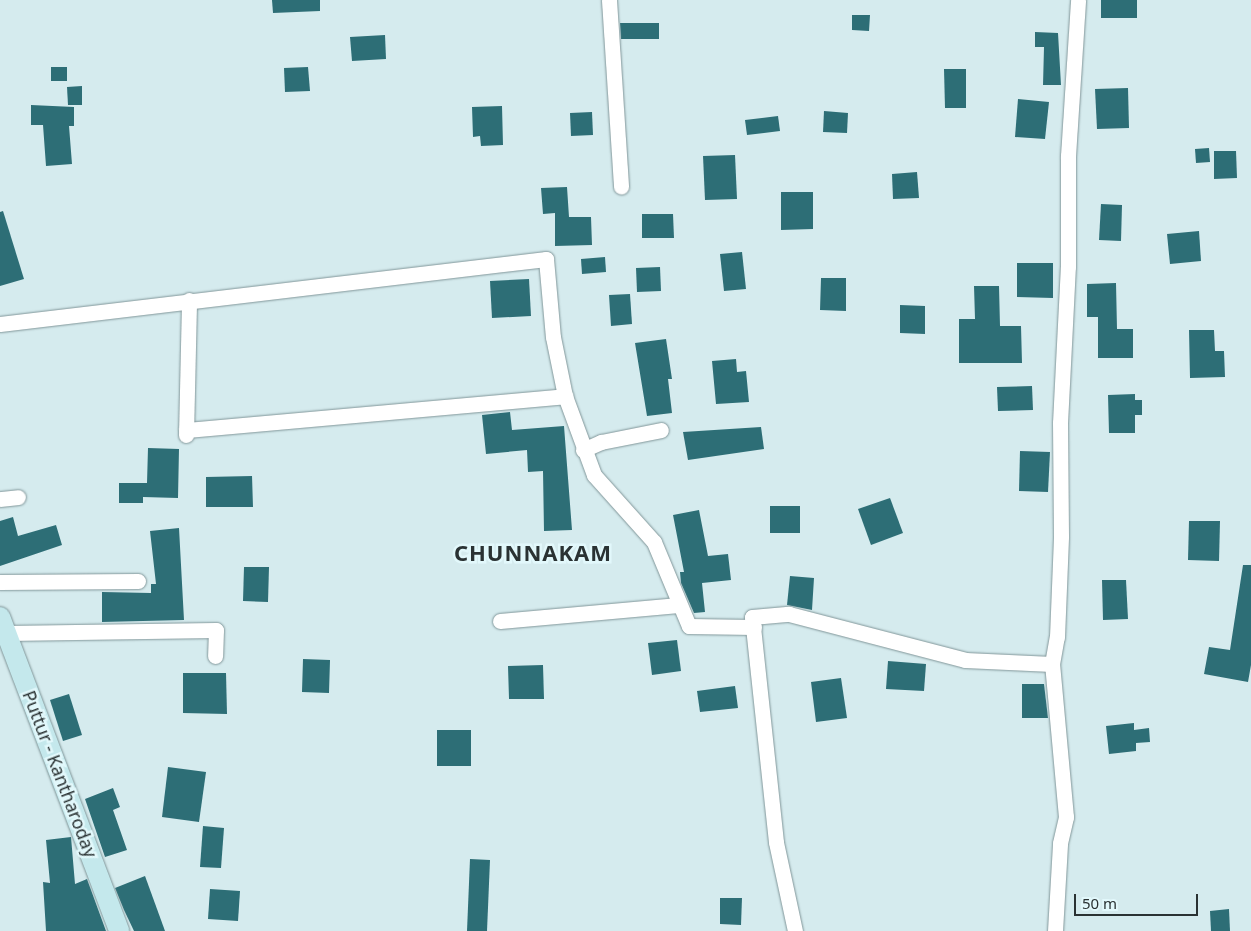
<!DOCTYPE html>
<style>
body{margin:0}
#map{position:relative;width:1251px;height:931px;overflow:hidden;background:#d5ebee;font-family:"Noto Sans",sans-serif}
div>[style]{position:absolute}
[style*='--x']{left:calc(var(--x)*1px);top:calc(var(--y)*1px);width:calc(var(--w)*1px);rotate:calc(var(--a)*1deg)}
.building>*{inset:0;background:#2d6e76}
.roads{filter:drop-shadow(0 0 1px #819699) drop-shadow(0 0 1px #819699)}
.street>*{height:15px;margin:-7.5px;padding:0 7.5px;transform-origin:7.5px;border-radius:7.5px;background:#fff}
.secondary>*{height:20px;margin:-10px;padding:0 10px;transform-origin:10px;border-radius:10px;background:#c4e8ec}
span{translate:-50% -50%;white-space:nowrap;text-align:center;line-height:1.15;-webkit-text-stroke:5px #e2f8fb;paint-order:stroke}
.street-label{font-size:18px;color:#2a3233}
.district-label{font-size:22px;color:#2a3233;font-weight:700;letter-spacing:1px}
.scale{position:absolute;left:1074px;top:894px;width:124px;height:22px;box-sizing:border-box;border:2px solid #2a3233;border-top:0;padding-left:6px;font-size:15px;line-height:18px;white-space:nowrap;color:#2a3233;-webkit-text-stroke:4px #e2f8fb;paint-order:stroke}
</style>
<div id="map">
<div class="building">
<div style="clip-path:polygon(272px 0,320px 0,320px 11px,273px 13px)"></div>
<div style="clip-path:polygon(1101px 0,1137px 0,1137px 18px,1101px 18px)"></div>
<div style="clip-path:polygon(852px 15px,870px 15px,869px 31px,852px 30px)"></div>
<div style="clip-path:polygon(620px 23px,659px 23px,659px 39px,621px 39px)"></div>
<div style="clip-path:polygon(1035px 32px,1058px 33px,1061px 85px,1043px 85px,1044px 47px,1035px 47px)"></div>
<div style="clip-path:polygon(385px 35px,386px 59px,352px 61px,350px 37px)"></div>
<div style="clip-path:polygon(51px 67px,67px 67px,67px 81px,51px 81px)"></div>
<div style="clip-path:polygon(308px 67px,310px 91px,285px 92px,284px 68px)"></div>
<div style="clip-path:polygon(944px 69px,966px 69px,966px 108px,945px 108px)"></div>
<div style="clip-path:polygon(82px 86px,82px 105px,68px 105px,67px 87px)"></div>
<div style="clip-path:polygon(1128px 88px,1129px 128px,1097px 129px,1095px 89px)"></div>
<div style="clip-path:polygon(1018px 99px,1049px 102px,1045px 139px,1015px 137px)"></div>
<div style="clip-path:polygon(31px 105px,74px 107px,74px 126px,69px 126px,72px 164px,46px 166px,43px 125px,31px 125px)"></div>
<div style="clip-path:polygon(502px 106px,503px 145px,481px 146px,480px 136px,473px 137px,472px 107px)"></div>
<div style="clip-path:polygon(824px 111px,848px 113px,847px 133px,823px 132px)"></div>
<div style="clip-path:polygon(592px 112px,593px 135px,571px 136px,570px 113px)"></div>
<div style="clip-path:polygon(778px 116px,780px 131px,747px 135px,745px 120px)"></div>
<div style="clip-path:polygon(1209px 148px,1210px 162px,1196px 163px,1195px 149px)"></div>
<div style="clip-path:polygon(1214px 151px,1236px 151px,1237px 178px,1214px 179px)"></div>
<div style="clip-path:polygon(735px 155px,737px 199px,705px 200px,703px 156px)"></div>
<div style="clip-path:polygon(917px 172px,919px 198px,893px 199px,892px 174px)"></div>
<div style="clip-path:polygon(567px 187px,569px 217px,591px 217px,592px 245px,555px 246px,555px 213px,543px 214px,541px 188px)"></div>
<div style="clip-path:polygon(781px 192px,813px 192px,813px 229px,781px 230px)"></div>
<div style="clip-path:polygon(1101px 204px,1122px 205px,1121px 241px,1099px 240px)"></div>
<div style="clip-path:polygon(3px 211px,24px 279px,0 286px,0 212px)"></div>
<div style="clip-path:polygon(642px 214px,673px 214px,674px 238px,642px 238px)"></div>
<div style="clip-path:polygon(1199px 231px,1201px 261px,1170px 264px,1167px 234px)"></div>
<div style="clip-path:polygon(742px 252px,746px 289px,724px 291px,720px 254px)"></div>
<div style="clip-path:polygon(605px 257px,606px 272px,582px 274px,581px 259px)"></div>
<div style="clip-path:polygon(1017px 263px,1053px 263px,1053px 298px,1017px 297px)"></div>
<div style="clip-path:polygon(660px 267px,661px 291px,637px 292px,636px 268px)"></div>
<div style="clip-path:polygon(821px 278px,846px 278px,846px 311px,820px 310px)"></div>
<div style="clip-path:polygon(529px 279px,531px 316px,492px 318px,490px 281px)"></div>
<div style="clip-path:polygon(1116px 283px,1117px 329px,1133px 329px,1133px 358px,1098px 358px,1098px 317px,1087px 317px,1087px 284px)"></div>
<div style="clip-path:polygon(974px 286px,999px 286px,1000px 326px,1021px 326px,1022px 363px,959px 363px,959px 319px,975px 319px)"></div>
<div style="clip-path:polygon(630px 294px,632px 324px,611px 326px,609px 295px)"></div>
<div style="clip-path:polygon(900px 305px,925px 306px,925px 334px,900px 333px)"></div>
<div style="clip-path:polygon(1189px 330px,1214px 330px,1215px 351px,1224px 351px,1225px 377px,1190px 378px)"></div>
<div style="clip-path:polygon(666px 339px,672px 379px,668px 379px,672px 413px,647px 416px,635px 343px)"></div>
<div style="clip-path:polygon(736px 359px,737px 372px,746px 371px,749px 402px,716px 404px,712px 361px)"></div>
<div style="clip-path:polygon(1032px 386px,1033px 410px,998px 411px,997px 387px)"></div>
<div style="clip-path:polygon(1135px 394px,1135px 400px,1142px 400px,1142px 415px,1135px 415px,1135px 433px,1109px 433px,1108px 395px)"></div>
<div style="clip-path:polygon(510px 412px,512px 430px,564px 426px,572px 530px,544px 531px,543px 471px,528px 472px,527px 450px,486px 454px,482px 415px)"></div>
<div style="clip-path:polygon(761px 427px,764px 449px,688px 460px,683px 432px)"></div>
<div style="clip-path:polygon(148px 448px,179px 449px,178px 498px,143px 497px,143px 503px,119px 503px,119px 483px,147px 483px)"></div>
<div style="clip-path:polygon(1020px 451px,1050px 452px,1048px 492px,1019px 491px)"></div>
<div style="clip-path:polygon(252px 476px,253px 507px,206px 507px,206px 477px)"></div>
<div style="clip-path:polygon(890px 498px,903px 533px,871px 545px,858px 509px)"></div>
<div style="clip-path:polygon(770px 506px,800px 506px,800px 533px,770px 533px)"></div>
<div style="clip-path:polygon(699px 510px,708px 556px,728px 554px,731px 580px,702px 583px,705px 612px,694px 613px,681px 583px,680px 572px,684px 572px,673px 515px)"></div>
<div style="clip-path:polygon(13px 517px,18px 536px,56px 525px,62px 545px,0 566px,0 521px)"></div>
<div style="clip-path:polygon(1189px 521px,1220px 521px,1219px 561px,1188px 560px)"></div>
<div style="clip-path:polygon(179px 528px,184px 620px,102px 622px,102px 592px,151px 593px,151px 584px,156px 584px,150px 531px)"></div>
<div style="clip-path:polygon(1243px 565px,1251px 565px,1251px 665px,1248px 682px,1204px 674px,1209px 647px,1230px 650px)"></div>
<div style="clip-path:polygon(244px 567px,269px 567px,268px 602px,243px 601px)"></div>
<div style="clip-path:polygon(790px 576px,814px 578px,812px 610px,787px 605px)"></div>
<div style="clip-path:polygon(1102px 580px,1126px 580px,1128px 619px,1103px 620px)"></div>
<div style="clip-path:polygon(677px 640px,681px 671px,652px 675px,648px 643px)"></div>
<div style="clip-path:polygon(303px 659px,330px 660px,329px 693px,302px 692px)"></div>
<div style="clip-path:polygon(888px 661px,926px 664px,924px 691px,886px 689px)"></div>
<div style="clip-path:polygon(543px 665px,544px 699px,509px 699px,508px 666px)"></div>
<div style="clip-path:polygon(183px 673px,226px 673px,227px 714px,183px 713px)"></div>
<div style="clip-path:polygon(841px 678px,847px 718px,816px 722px,811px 682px)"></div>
<div style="clip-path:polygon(1022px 684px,1044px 684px,1048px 718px,1022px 718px)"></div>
<div style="clip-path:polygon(735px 686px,738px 708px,700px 712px,697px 691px)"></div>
<div style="clip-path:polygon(69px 694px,82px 735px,63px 741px,50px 700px)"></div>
<div style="clip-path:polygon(1134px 723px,1134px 730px,1149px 728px,1150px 742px,1136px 743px,1136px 751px,1109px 754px,1106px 726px)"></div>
<div style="clip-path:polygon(437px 730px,471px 730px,471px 766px,437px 766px)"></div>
<div style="clip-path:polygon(168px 767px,206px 772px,199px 822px,162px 817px)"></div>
<div style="clip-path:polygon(113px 788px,120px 807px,113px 810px,127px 850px,105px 857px,85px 799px)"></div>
<div style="clip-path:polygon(203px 826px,224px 828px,221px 868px,200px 867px)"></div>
<div style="clip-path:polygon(71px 837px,75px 884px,87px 879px,106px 931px,46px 931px,43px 882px,50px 883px,46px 840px)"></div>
<div style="clip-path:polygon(470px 859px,490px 860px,487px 931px,467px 931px)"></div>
<div style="clip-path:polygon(145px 876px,165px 931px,134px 931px,124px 910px,115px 888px)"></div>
<div style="clip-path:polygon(210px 889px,240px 891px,238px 921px,208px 919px)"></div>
<div style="clip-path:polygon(720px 898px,742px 898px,741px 925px,720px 924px)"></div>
<div style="clip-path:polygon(1229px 909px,1230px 931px,1211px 931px,1210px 911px)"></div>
</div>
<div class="roads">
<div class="street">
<div style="--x:609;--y:0;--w:187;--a:86.3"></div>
<div style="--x:0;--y:324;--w:550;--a:-6.79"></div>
<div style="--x:546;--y:259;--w:78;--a:84.9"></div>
<div style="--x:553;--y:337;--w:60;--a:78.5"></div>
<div style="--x:565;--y:396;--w:84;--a:69.8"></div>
<div style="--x:594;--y:475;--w:90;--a:48.2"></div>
<div style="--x:654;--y:542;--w:91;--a:67.4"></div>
<div style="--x:689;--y:626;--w:65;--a:0.9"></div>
<div style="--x:186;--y:430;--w:381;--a:-5.1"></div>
<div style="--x:186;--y:435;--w:135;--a:-88.7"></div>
<div style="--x:583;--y:450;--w:20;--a:-24"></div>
<div style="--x:601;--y:442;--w:61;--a:-11.3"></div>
<div style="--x:0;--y:499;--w:18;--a:-6"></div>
<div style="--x:0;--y:582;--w:138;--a:-0.4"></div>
<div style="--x:500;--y:621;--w:179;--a:-5.1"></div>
<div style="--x:6;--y:633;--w:210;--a:-0.8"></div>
<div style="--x:216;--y:630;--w:26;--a:92"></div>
<div style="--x:795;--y:931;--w:91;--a:-102.1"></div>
<div style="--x:776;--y:842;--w:226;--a:-96.1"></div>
<div style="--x:752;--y:617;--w:37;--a:-5"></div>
<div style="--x:789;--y:614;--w:182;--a:14.6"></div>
<div style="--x:965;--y:660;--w:87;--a:2.6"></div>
<div style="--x:1055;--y:931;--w:88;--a:-86.7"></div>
<div style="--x:1060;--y:843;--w:27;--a:-77"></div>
<div style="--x:1066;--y:817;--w:154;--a:-95.2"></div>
<div style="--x:1052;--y:664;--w:27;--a:-80"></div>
<div style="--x:1057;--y:637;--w:101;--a:-87.7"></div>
<div style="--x:1061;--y:536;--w:113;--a:-90.5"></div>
<div style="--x:1060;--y:423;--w:156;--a:-87.1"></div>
<div style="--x:1068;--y:267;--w:111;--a:-90"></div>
<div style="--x:1068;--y:156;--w:156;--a:-86.3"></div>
</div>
<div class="secondary">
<div style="--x:0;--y:617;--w:336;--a:69.2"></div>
</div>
</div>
<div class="street-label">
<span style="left:60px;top:774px;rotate:69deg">Puttur - Kantharoday</span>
</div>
<div class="district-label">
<span style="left:533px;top:553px">CHUNNAKAM</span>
</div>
<div class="scale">50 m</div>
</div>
